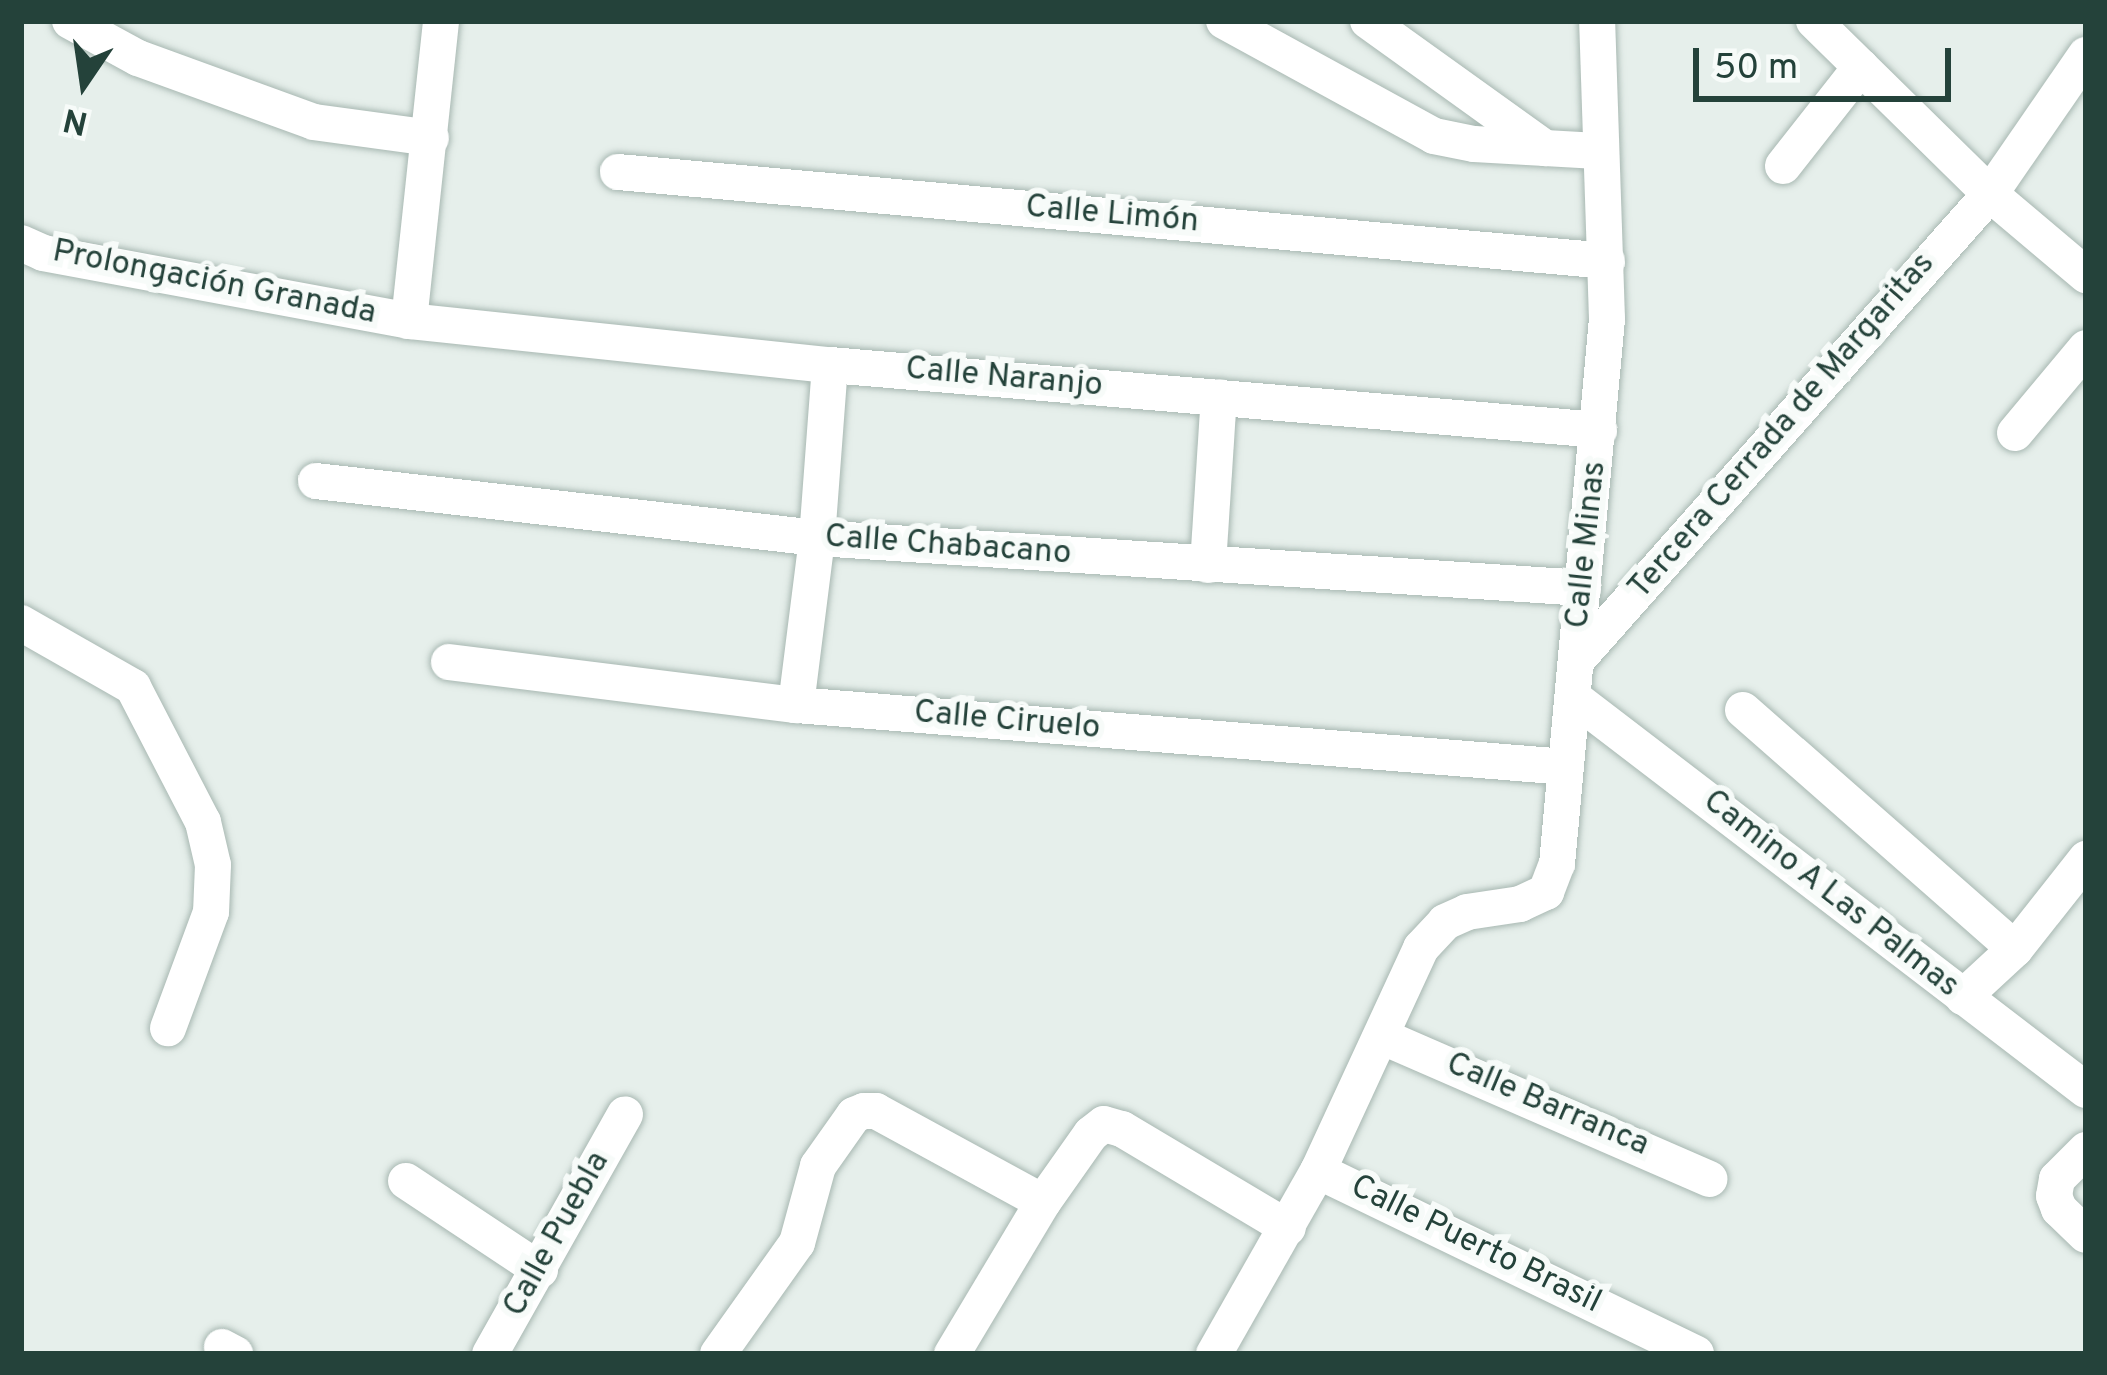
<!DOCTYPE html>
<meta charset="utf-8">
<style>
body{margin:0}
#map{position:relative;width:2107px;height:1375px;overflow:hidden;background:#e6efeb;font-family:Overpass,sans-serif}
div>[style]{position:absolute}
[style*='--x']{left:calc(var(--x)*1px);top:calc(var(--y)*1px);width:calc(var(--w)*1px);rotate:calc(var(--a)*1deg)}
.roads{filter:drop-shadow(0 0 3px #a8b8b2) drop-shadow(0 0 3px #a8b8b2)}
.minor>*{height:36px;margin:-18px;padding:0 18px;transform-origin:18px;border-radius:18px;background:#fff}
span{translate:-50% -50%;white-space:nowrap;text-align:center;line-height:1.15;-webkit-text-stroke:12px #f7fbf9;paint-order:stroke}
.street-label{font-size:33px;color:#24423a}
.frame{position:absolute;inset:0;border:24px solid #24423a;pointer-events:none}
.north{position:absolute;left:24px;top:24px;width:120px;height:120px;-webkit-text-stroke:9px #f7fbf9;paint-order:stroke;rotate:193deg;font-size:33px;font-weight:700;line-height:48px;text-align:center;color:#24423a}
.north::after{content:'';display:block;margin:auto;width:42px;height:54px;background:#24423a;clip-path:polygon(50% 0,100% 100%,50% 72%,0 100%)}
.scale{position:absolute;left:1693px;top:48px;width:258px;height:54px;box-sizing:border-box;border:6px solid #24423a;border-top:0;padding-left:15px;font-size:36px;line-height:42px;white-space:nowrap;color:#24423a;-webkit-text-stroke:9px #f7fbf9;paint-order:stroke}
</style>
<div id="map">
<div class="roads">
<div class="minor">
<div style="--x:70;--y:21;--w:77;--a:28.6"></div>
<div style="--x:138;--y:58;--w:187;--a:20"></div>
<div style="--x:314;--y:122;--w:118;--a:7.8"></div>
<div style="--x:1224;--y:21;--w:239;--a:28.7"></div>
<div style="--x:1434;--y:136;--w:41;--a:11.3"></div>
<div style="--x:1474;--y:144;--w:124;--a:3.2"></div>
<div style="--x:1368;--y:21;--w:218;--a:35.7"></div>
<div style="--x:1814;--y:21;--w:247;--a:44.5"></div>
<div style="--x:1990;--y:194;--w:126;--a:40.2"></div>
<div style="--x:1783;--y:166;--w:126;--a:-51.8"></div>
<div style="--x:618;--y:172;--w:993;--a:5.14"></div>
<div style="--x:21;--y:243;--w:24;--a:24"></div>
<div style="--x:43;--y:253;--w:372;--a:10.5"></div>
<div style="--x:409;--y:321;--w:423;--a:6"></div>
<div style="--x:830;--y:365;--w:772;--a:4.83"></div>
<div style="--x:409;--y:321;--w:302;--a:-83.9"></div>
<div style="--x:2015;--y:433;--w:111;--a:-50.1"></div>
<div style="--x:316;--y:481;--w:504;--a:6.49"></div>
<div style="--x:817;--y:538;--w:768;--a:3.73"></div>
<div style="--x:1208;--y:565;--w:168;--a:-86.3"></div>
<div style="--x:21;--y:623;--w:129;--a:29.7"></div>
<div style="--x:133;--y:687;--w:152;--a:62.6"></div>
<div style="--x:203;--y:822;--w:44;--a:76.9"></div>
<div style="--x:213;--y:865;--w:47;--a:92.4"></div>
<div style="--x:211;--y:912;--w:124;--a:110.3"></div>
<div style="--x:1577;--y:660;--w:623;--a:-48.45"></div>
<div style="--x:1990;--y:194;--w:169;--a:-55.4"></div>
<div style="--x:449;--y:662;--w:350;--a:7.1"></div>
<div style="--x:796;--y:705;--w:772;--a:4.6"></div>
<div style="--x:1574;--y:698;--w:645;--a:37.44"></div>
<div style="--x:796;--y:705;--w:168;--a:-82.8"></div>
<div style="--x:817;--y:538;--w:173;--a:-85.7"></div>
<div style="--x:1743;--y:710;--w:362;--a:41.3"></div>
<div style="--x:2015;--y:949;--w:71;--a:137.3"></div>
<div style="--x:2015;--y:949;--w:115;--a:-51.7"></div>
<div style="--x:1383;--y:1037;--w:356;--a:23.5"></div>
<div style="--x:2086;--y:1150;--w:41;--a:135"></div>
<div style="--x:2057;--y:1179;--w:17;--a:100"></div>
<div style="--x:2054;--y:1196;--w:14;--a:69"></div>
<div style="--x:2059;--y:1209;--w:37;--a:44"></div>
<div style="--x:1318;--y:1171;--w:420;--a:25.8"></div>
<div style="--x:406;--y:1181;--w:161;--a:33.6"></div>
<div style="--x:222;--y:1347;--w:15;--a:28"></div>
<div style="--x:490;--y:1354;--w:275;--a:-60.6"></div>
<div style="--x:718;--y:1354;--w:136;--a:-54.6"></div>
<div style="--x:797;--y:1243;--w:80;--a:-74.7"></div>
<div style="--x:818;--y:1166;--w:62;--a:-54.8"></div>
<div style="--x:854;--y:1115;--w:11;--a:-22"></div>
<div style="--x:864;--y:1111;--w:12;--a:0"></div>
<div style="--x:876;--y:1111;--w:190;--a:28.6"></div>
<div style="--x:952;--y:1354;--w:177;--a:-59.1"></div>
<div style="--x:1043;--y:1202;--w:83;--a:-54.8"></div>
<div style="--x:1091;--y:1134;--w:16;--a:-38"></div>
<div style="--x:1104;--y:1124;--w:19;--a:16"></div>
<div style="--x:1122;--y:1129;--w:193;--a:30.8"></div>
<div style="--x:1214;--y:1354;--w:210;--a:-60.4"></div>
<div style="--x:1318;--y:1171;--w:246;--a:-65.2"></div>
<div style="--x:1421;--y:948;--w:35;--a:-47"></div>
<div style="--x:1445;--y:922;--w:24;--a:-24"></div>
<div style="--x:1467;--y:912;--w:54;--a:-8.6"></div>
<div style="--x:1520;--y:904;--w:29;--a:-25"></div>
<div style="--x:1546;--y:892;--w:30;--a:-69"></div>
<div style="--x:1557;--y:864;--w:547;--a:-84.76"></div>
<div style="--x:1607;--y:319;--w:298;--a:-91.9"></div>
</div>
</div>
<div class="street-label">
<span style="left:1112px;top:216px;rotate:5deg">Calle Limón</span>
<span style="left:214px;top:284px;rotate:11deg">Prolongación Granada</span>
<span style="left:1004px;top:379px;rotate:5deg">Calle Naranjo</span>
<span style="left:1783px;top:427px;rotate:-49deg">Tercera Cerrada de Margaritas</span>
<span style="left:1588px;top:545px;rotate:-84deg">Calle Minas</span>
<span style="left:948px;top:547px;rotate:4deg">Calle Chabacano</span>
<span style="left:1007px;top:722px;rotate:5deg">Calle Ciruelo</span>
<span style="left:1830px;top:895px;rotate:38deg">Camino A Las Palmas</span>
<span style="left:1547px;top:1106px;rotate:23deg">Calle Barranca</span>
<span style="left:558px;top:1235px;rotate:-61deg">Calle Puebla</span>
<span style="left:1475px;top:1246px;rotate:26deg">Calle Puerto Brasil</span>
</div>
<div class="frame"></div>
<div class="north">N</div>
<div class="scale">50 m</div>
</div>
